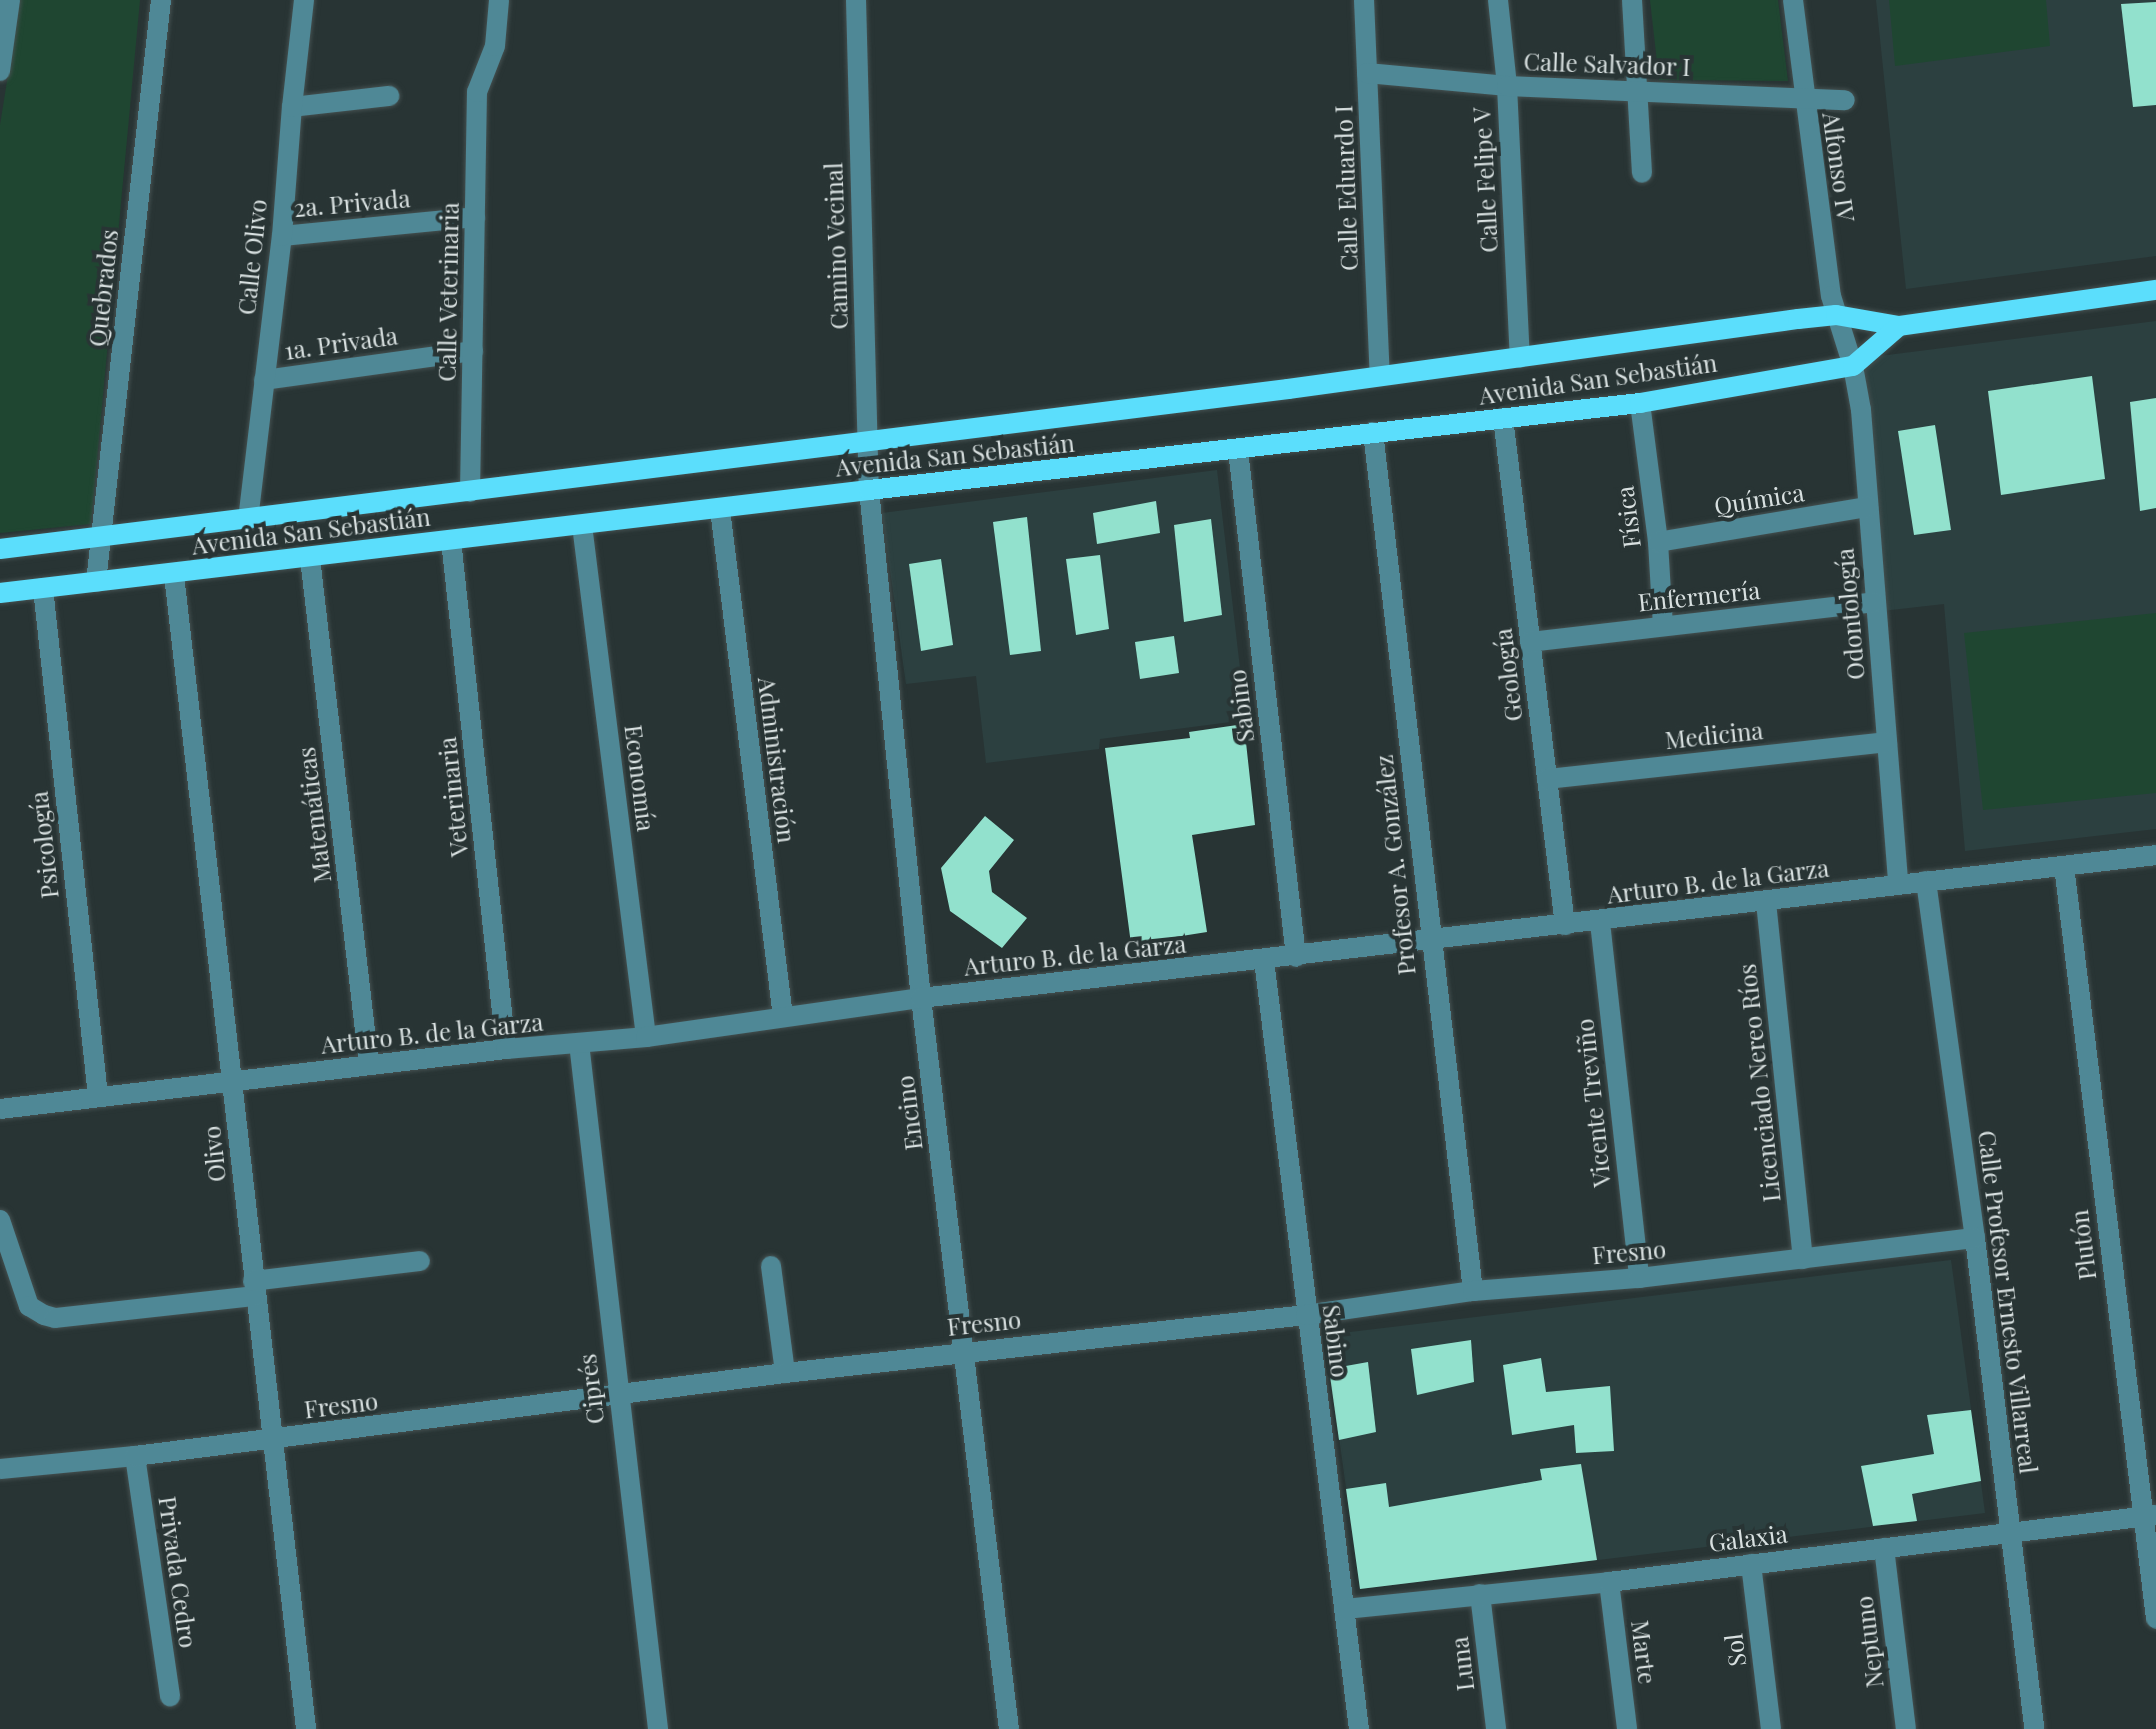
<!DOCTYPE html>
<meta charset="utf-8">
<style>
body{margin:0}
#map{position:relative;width:2156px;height:1729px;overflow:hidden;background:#283434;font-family:"Playfair Display",serif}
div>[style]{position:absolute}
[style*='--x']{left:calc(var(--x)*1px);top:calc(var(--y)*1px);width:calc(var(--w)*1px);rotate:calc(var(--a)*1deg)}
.built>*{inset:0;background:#2c4040}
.green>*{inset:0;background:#1f4631}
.building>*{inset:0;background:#92e1cd}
.roads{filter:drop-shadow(0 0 2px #445050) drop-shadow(0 0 2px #445050)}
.minor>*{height:20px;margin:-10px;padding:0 10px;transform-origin:10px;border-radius:10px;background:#4f8896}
.major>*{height:20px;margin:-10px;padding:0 10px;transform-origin:10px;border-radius:10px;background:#5bdefc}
span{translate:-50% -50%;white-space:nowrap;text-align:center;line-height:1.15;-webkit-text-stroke:8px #283434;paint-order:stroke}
.street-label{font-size:24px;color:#d8e0e0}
</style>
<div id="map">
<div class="built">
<div style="clip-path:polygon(1876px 0,2156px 0,2156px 256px,1906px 289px)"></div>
<div style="clip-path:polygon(2156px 321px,2156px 829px,1965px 851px,1944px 604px,1882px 611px,1864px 358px)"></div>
<div style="clip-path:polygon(1217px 470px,1246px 720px,1100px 739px,1099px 749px,986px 763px,976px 676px,906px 684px,882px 513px)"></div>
<div style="clip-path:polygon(1951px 1260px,1985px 1513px,1360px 1589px,1325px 1335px)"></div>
</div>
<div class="green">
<div style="clip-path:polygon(20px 0,140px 0,91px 524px,0 533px,0 125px)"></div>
<div style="clip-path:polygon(1650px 0,1778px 0,1788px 81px,1659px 80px)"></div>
<div style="clip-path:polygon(1889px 0,2046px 0,2050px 46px,1895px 66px)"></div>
<div style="clip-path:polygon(2156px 613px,2156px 793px,1983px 810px,1964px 633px)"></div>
</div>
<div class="building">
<div style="clip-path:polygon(2156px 2px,2156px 105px,2133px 107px,2121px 4px)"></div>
<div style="clip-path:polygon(2092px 376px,2105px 479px,2001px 495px,1988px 391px)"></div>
<div style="clip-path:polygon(2156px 398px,2156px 508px,2140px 511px,2130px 402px)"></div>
<div style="clip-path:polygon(1935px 425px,1951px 530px,1914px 535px,1898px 431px)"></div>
<div style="clip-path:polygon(1156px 501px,1160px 533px,1097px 544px,1093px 513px)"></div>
<div style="clip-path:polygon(1027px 517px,1041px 651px,1010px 655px,993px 522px)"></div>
<div style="clip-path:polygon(1211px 519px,1222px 615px,1184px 622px,1174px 525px)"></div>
<div style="clip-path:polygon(1100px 555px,1109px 629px,1076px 635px,1066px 559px)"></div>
<div style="clip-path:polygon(941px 559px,953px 645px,921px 651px,909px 564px)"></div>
<div style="clip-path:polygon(1174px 636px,1179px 673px,1140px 679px,1135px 642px)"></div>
<div style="clip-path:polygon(1244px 724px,1255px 825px,1192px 835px,1207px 932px,1131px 944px,1105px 748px,1190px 738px,1189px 732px)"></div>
<div style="clip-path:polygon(985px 816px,1014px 840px,989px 871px,992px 892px,1027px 918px,1002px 948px,950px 911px,941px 868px)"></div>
<div style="clip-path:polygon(1471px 1340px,1474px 1382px,1417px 1395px,1411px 1349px)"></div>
<div style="clip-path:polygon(1541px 1358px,1546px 1392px,1610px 1386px,1614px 1451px,1576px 1453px,1574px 1425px,1512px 1435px,1503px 1365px)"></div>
<div style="clip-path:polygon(1368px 1362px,1376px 1432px,1339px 1440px,1329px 1369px)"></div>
<div style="clip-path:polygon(1971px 1410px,1981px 1481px,1912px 1494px,1917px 1521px,1873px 1526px,1861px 1466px,1934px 1454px,1927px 1415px)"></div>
<div style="clip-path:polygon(1581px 1464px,1597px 1560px,1360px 1589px,1346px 1489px,1386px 1483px,1389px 1507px,1542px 1480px,1540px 1469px)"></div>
</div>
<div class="roads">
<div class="minor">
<div style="--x:856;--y:0;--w:490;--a:88.5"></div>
<div style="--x:869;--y:490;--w:511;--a:84.16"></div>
<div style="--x:921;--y:998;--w:736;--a:83.14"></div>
<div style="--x:1364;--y:0;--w:374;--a:87.6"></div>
<div style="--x:1498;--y:0;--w:86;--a:84"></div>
<div style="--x:1507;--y:86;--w:272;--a:87.3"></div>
<div style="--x:1632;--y:0;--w:173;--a:86.7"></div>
<div style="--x:1793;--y:0;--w:298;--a:82.7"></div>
<div style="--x:1831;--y:296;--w:73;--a:72.6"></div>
<div style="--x:1853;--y:366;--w:45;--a:79.7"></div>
<div style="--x:1861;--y:410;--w:476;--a:85.5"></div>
<div style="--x:0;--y:71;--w:72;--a:-82"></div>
<div style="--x:1367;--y:73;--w:141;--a:5.3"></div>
<div style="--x:1507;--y:86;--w:338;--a:2.4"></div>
<div style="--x:292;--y:107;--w:98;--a:-6.5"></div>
<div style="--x:282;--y:236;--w:194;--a:-5.6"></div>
<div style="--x:264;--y:380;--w:211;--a:-7.9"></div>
<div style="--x:1640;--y:403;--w:140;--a:82.6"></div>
<div style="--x:1658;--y:542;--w:84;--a:86.6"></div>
<div style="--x:1503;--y:418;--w:511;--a:83.03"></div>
<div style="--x:1373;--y:432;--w:865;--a:83.36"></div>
<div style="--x:1238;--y:450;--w:510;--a:83.47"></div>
<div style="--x:470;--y:492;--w:400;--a:-89"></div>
<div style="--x:477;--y:92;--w:49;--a:-68.6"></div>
<div style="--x:495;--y:46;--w:46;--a:-85"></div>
<div style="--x:720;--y:509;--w:512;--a:82.93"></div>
<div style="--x:248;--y:520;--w:286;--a:-83.2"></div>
<div style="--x:282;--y:236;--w:129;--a:-85.6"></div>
<div style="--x:292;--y:107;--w:108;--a:-83.6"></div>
<div style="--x:582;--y:525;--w:516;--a:82.87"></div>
<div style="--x:451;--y:540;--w:512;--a:83.83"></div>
<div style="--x:1658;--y:542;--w:213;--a:-9.5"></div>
<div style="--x:310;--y:558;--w:510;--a:83.36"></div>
<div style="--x:174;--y:575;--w:1162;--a:83.47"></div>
<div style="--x:96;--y:582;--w:586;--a:-83.63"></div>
<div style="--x:43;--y:588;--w:511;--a:83.82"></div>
<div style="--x:1530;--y:642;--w:346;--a:-6.6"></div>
<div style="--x:1547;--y:779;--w:342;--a:-6.2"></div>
<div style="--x:2064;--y:866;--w:758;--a:83.03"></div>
<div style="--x:1926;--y:881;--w:360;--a:82.2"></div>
<div style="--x:1975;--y:1238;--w:495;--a:83.1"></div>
<div style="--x:1766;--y:902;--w:359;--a:84.1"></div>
<div style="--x:1600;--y:922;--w:358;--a:83.7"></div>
<div style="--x:1264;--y:960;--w:775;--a:82.96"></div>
<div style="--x:579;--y:1043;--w:691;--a:83.43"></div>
<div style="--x:0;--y:1109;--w:510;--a:-6.76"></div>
<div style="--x:506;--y:1049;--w:141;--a:-4.9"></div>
<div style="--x:646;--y:1037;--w:278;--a:-8.1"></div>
<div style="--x:921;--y:998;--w:1243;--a:-6.6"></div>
<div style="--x:0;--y:1220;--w:91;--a:71.4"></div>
<div style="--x:29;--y:1306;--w:17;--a:31"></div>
<div style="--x:44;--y:1315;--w:11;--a:15"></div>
<div style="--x:55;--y:1318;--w:201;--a:-6.3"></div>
<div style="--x:771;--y:1266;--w:108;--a:82.5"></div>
<div style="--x:253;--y:1281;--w:168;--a:-6.8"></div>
<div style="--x:135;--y:1456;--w:243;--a:81.7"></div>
<div style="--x:0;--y:1469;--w:136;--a:-5.5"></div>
<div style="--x:135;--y:1456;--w:655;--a:-7.28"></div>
<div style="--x:785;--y:1373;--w:524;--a:-6.35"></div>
<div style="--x:1306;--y:1315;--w:169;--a:-8.2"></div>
<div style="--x:1473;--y:1291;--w:167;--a:-4.5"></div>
<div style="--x:1639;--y:1278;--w:338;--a:-6.8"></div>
<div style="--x:1884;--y:1548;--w:182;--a:83.1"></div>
<div style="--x:1751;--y:1564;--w:166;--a:83.1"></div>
<div style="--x:1609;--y:1582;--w:148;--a:83"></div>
<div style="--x:1480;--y:1594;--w:136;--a:83.2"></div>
<div style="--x:1345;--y:1609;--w:265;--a:-5.8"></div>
<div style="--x:1609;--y:1582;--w:551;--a:-6.98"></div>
</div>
<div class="major">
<div style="--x:0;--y:549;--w:1298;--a:-7.08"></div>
<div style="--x:1288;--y:389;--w:515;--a:-7.82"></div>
<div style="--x:1798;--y:319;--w:38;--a:-6"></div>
<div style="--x:1836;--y:315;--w:64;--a:9.9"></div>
<div style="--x:1899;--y:326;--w:260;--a:-8"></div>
<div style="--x:0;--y:593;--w:875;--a:-6.76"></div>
<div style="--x:869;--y:490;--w:776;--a:-6.44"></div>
<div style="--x:1640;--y:403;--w:216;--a:-9.9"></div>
<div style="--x:1853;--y:366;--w:61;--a:-41"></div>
</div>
</div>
<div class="street-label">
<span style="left:1607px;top:64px;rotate:2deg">Calle Salvador I</span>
<span style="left:1839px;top:167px;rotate:82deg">Alfonso IV</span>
<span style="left:1485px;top:180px;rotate:-93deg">Calle Felipe V</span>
<span style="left:1346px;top:188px;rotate:-92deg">Calle Eduardo I</span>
<span style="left:352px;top:203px;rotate:-5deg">2a. Privada</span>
<span style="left:836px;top:246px;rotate:-92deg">Camino Vecinal</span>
<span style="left:252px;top:257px;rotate:-84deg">Calle Olivo</span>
<span style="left:103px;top:288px;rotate:-84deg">Quebrados</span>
<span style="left:448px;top:292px;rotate:-89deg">Calle Veterinaria</span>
<span style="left:341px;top:343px;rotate:-8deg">1a. Privada</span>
<span style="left:1598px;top:379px;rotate:-8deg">Avenida San Sebastián</span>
<span style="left:955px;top:455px;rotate:-6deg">Avenida San Sebastián</span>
<span style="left:1759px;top:499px;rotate:-9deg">Química</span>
<span style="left:1628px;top:517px;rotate:-97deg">Física</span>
<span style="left:311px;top:531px;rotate:-7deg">Avenida San Sebastián</span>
<span style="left:1699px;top:596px;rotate:-6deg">Enfermería</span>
<span style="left:1850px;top:614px;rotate:-95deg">Odontología</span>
<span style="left:1508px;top:675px;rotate:-97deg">Geología</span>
<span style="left:1241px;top:706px;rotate:-97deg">Sabino</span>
<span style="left:1714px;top:735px;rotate:-6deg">Medicina</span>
<span style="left:777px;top:760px;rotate:83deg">Administración</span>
<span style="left:640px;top:778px;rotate:83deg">Economía</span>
<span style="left:453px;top:797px;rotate:-96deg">Veterinaria</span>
<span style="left:314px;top:815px;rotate:-97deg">Matemáticas</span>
<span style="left:44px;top:845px;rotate:-96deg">Psicología</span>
<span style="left:1395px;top:865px;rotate:-96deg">Profesor A. González</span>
<span style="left:1718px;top:881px;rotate:-7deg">Arturo B. de la Garza</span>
<span style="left:1075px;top:955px;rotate:-6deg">Arturo B. de la Garza</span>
<span style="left:432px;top:1033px;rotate:-6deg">Arturo B. de la Garza</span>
<span style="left:1759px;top:1083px;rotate:-96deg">Licenciado Nereo Ríos</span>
<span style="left:1593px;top:1103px;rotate:-96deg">Vicente Treviño</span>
<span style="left:909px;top:1113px;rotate:-97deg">Encino</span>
<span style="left:214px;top:1154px;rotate:-96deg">Olivo</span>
<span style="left:2083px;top:1245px;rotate:-97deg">Plutón</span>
<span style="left:1629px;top:1252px;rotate:-5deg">Fresno</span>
<span style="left:2008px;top:1302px;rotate:83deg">Calle Profesor Ernesto Villarreal</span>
<span style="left:984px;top:1323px;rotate:-6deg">Fresno</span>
<span style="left:1336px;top:1341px;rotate:83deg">Sabino</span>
<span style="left:591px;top:1389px;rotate:-97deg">Ciprés</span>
<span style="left:341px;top:1405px;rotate:-7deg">Fresno</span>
<span style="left:1748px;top:1538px;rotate:-7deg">Galaxia</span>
<span style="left:178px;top:1572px;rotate:82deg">Privada Cedro</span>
<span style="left:1869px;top:1642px;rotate:-97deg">Neptuno</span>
<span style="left:1735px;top:1650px;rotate:-97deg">Sol</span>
<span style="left:1644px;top:1652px;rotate:83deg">Marte</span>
<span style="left:1462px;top:1664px;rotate:-97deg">Luna</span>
</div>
</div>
